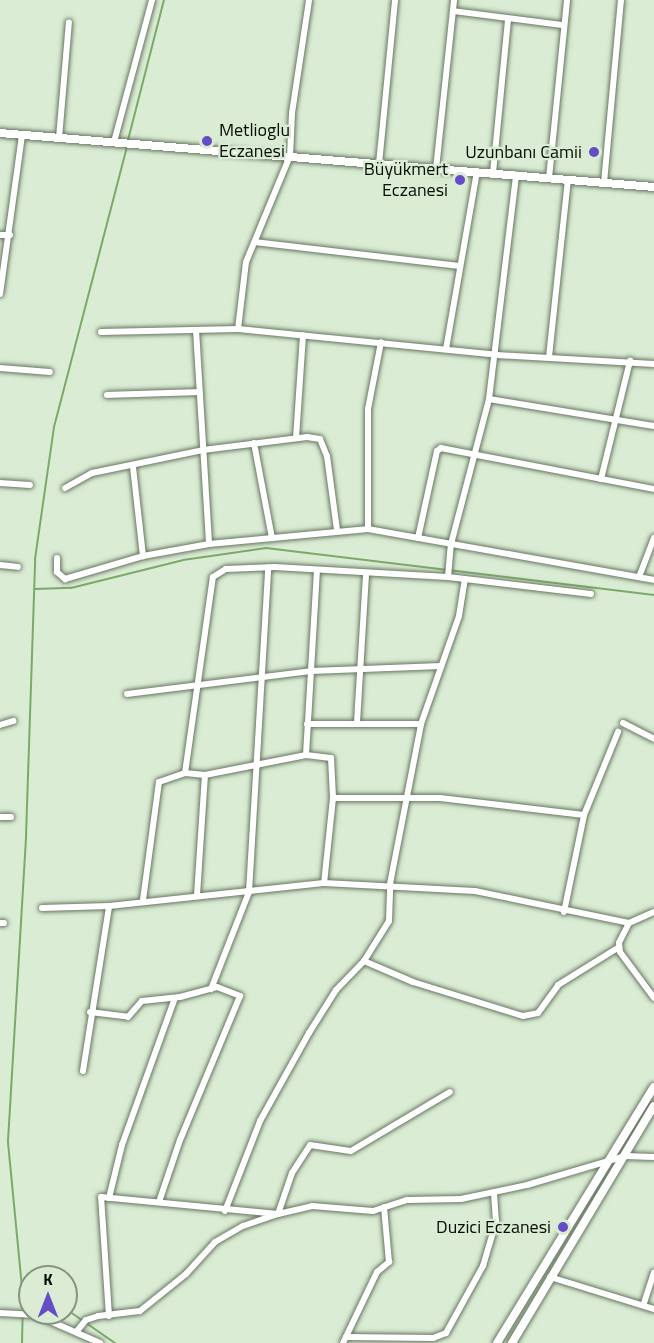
<!DOCTYPE html>
<meta charset="utf-8">
<style>
body{margin:0}
#map{position:relative;width:654px;height:1343px;overflow:hidden;background:#daecd3;font-family:"Titillium Web",sans-serif}
div>[style]{position:absolute}
[style*='--x']{left:calc(var(--x)*1px);top:calc(var(--y)*1px);width:calc(var(--w)*1px);rotate:calc(var(--a)*1deg)}
.stream>*{height:2px;margin:-1px;padding:0 1px;transform-origin:1px;border-radius:1px;background:#7aaa69}
.roads{filter:drop-shadow(0 0 2px #677762) drop-shadow(0 0 2px #677762)}
.minor>*{height:6px;margin:-3px;padding:0 3px;transform-origin:3px;border-radius:3px;background:#fff}
.tertiary>*{height:8px;margin:-4px;padding:0 4px;transform-origin:4px;border-radius:4px;background:#fff}
.secondary>*{height:8px;margin:-4px;padding:0 4px;transform-origin:4px;border-radius:4px;background:#fff}
.dots>*{width:16px;height:16px;translate:-50% -50%;box-sizing:border-box;border:3px solid #daecd3;border-radius:50%}
span{translate:-50% -50%;white-space:nowrap;text-align:center;line-height:1.15;-webkit-text-stroke:4.5px #daecd3;paint-order:stroke}
.poi-label{font-size:18px;color:#070d06}
.left{translate:0 -50%;text-align:left}
.right{translate:-100% -50%;text-align:right}
.north{position:absolute;left:18px;top:1265px;width:60px;height:60px;box-sizing:border-box;background:#daecd3;border:2px solid #869381;border-radius:50%;rotate:0deg;font-size:16px;font-weight:700;line-height:24px;text-align:center;color:#070d06}
.north::after{content:'';display:block;margin:auto;width:21px;height:27px;background:#654dc6;clip-path:polygon(50% 0,100% 100%,50% 72%,0 100%)}
</style>
<div id="map">
<div class="stream">
<div style="--x:128;--y:140;--w:145;--a:-75.6"></div>
<div style="--x:35;--y:589;--w:36;--a:-2"></div>
<div style="--x:71;--y:588;--w:115;--a:-14"></div>
<div style="--x:183;--y:560;--w:84;--a:-8.2"></div>
<div style="--x:266;--y:548;--w:391;--a:6.9"></div>
<div style="--x:23;--y:1303;--w:8;--a:23"></div>
<div style="--x:66;--y:1309;--w:60;--a:34.8"></div>
<div style="--x:22;--y:1343;--w:45;--a:-88.7"></div>
<div style="--x:23;--y:1298;--w:158;--a:-95.5"></div>
<div style="--x:8;--y:1141;--w:306;--a:-86.6"></div>
<div style="--x:26;--y:836;--w:277;--a:-88.1"></div>
<div style="--x:35;--y:559;--w:133;--a:-81.8"></div>
<div style="--x:54;--y:427;--w:290;--a:-75.4"></div>
</div>
<div class="roads">
<div class="minor">
<div style="--x:453;--y:11;--w:111;--a:7.3"></div>
<div style="--x:59;--y:138;--w:116;--a:-85.1"></div>
<div style="--x:114;--y:142;--w:147;--a:-75"></div>
<div style="--x:379;--y:164;--w:165;--a:-84.4"></div>
<div style="--x:436;--y:169;--w:170;--a:-83.9"></div>
<div style="--x:493;--y:173;--w:155;--a:-84.4"></div>
<div style="--x:549;--y:178;--w:179;--a:-84.2"></div>
<div style="--x:604;--y:183;--w:184;--a:-84.7"></div>
<div style="--x:0;--y:235;--w:10;--a:0"></div>
<div style="--x:255;--y:242;--w:205;--a:6.7"></div>
<div style="--x:0;--y:294;--w:161;--a:-82.1"></div>
<div style="--x:238;--y:329;--w:67;--a:-83.2"></div>
<div style="--x:246;--y:262;--w:115;--a:-67.5"></div>
<div style="--x:290;--y:156;--w:43;--a:-87.3"></div>
<div style="--x:292;--y:113;--w:114;--a:-81.4"></div>
<div style="--x:196;--y:330;--w:214;--a:86.5"></div>
<div style="--x:101;--y:332;--w:137;--a:-1.3"></div>
<div style="--x:238;--y:329;--w:260;--a:5.7"></div>
<div style="--x:497;--y:355;--w:157;--a:3.3"></div>
<div style="--x:446;--y:349;--w:180;--a:-80.1"></div>
<div style="--x:549;--y:357;--w:178;--a:-83.9"></div>
<div style="--x:0;--y:368;--w:50;--a:4.6"></div>
<div style="--x:107;--y:395;--w:91;--a:-1.9"></div>
<div style="--x:489;--y:399;--w:167;--a:9.3"></div>
<div style="--x:296;--y:438;--w:103;--a:-86.1"></div>
<div style="--x:254;--y:443;--w:97;--a:79.3"></div>
<div style="--x:133;--y:467;--w:90;--a:83.6"></div>
<div style="--x:601;--y:479;--w:122;--a:-76.2"></div>
<div style="--x:0;--y:483;--w:30;--a:4"></div>
<div style="--x:65;--y:488;--w:31;--a:-29"></div>
<div style="--x:92;--y:473;--w:113;--a:-11.7"></div>
<div style="--x:203;--y:450;--w:105;--a:-7.1"></div>
<div style="--x:307;--y:437;--w:13;--a:9"></div>
<div style="--x:320;--y:439;--w:18;--a:68"></div>
<div style="--x:327;--y:456;--w:75;--a:82.3"></div>
<div style="--x:368;--y:529;--w:120;--a:-90"></div>
<div style="--x:368;--y:409;--w:68;--a:-79"></div>
<div style="--x:418;--y:538;--w:89;--a:-77.7"></div>
<div style="--x:437;--y:451;--w:5;--a:-37"></div>
<div style="--x:441;--y:448;--w:217;--a:10.9"></div>
<div style="--x:57;--y:558;--w:14;--a:90"></div>
<div style="--x:57;--y:572;--w:11;--a:41"></div>
<div style="--x:65;--y:579;--w:81;--a:-16.4"></div>
<div style="--x:143;--y:556;--w:67;--a:-10.3"></div>
<div style="--x:209;--y:544;--w:160;--a:-5.4"></div>
<div style="--x:368;--y:529;--w:291;--a:10.1"></div>
<div style="--x:0;--y:565;--w:18;--a:6"></div>
<div style="--x:448;--y:577;--w:33;--a:-85"></div>
<div style="--x:451;--y:544;--w:150;--a:-75.3"></div>
<div style="--x:489;--y:399;--w:226;--a:-83.1"></div>
<div style="--x:639;--y:577;--w:42;--a:-69"></div>
<div style="--x:127;--y:694;--w:185;--a:-7.1"></div>
<div style="--x:311;--y:671;--w:130;--a:-2.2"></div>
<div style="--x:357;--y:722;--w:148;--a:-86.5"></div>
<div style="--x:623;--y:723;--w:35;--a:27"></div>
<div style="--x:307;--y:724;--w:114;--a:0"></div>
<div style="--x:0;--y:725;--w:14;--a:-17"></div>
<div style="--x:306;--y:755;--w:183;--a:-86.6"></div>
<div style="--x:185;--y:773;--w:198;--a:-81.9"></div>
<div style="--x:213;--y:577;--w:15;--a:-32"></div>
<div style="--x:226;--y:569;--w:49;--a:-2.3"></div>
<div style="--x:275;--y:567;--w:173;--a:3.3"></div>
<div style="--x:448;--y:577;--w:144;--a:6.8"></div>
<div style="--x:333;--y:798;--w:107;--a:0"></div>
<div style="--x:440;--y:798;--w:145;--a:6.7"></div>
<div style="--x:0;--y:817;--w:11;--a:0"></div>
<div style="--x:197;--y:895;--w:120;--a:-86.2"></div>
<div style="--x:143;--y:900;--w:119;--a:-82.3"></div>
<div style="--x:159;--y:782;--w:28;--a:-19"></div>
<div style="--x:185;--y:773;--w:20;--a:6"></div>
<div style="--x:205;--y:775;--w:103;--a:-11.2"></div>
<div style="--x:306;--y:755;--w:25;--a:7"></div>
<div style="--x:331;--y:758;--w:40;--a:87.1"></div>
<div style="--x:333;--y:798;--w:85;--a:96"></div>
<div style="--x:42;--y:908;--w:67;--a:-1.7"></div>
<div style="--x:109;--y:906;--w:216;--a:-6.1"></div>
<div style="--x:324;--y:883;--w:151;--a:3"></div>
<div style="--x:475;--y:891;--w:157;--a:11.7"></div>
<div style="--x:629;--y:923;--w:27;--a:-24"></div>
<div style="--x:564;--y:912;--w:99;--a:-78.3"></div>
<div style="--x:584;--y:815;--w:90;--a:-67.7"></div>
<div style="--x:0;--y:923;--w:4;--a:0"></div>
<div style="--x:629;--y:923;--w:22;--a:117"></div>
<div style="--x:619;--y:943;--w:9;--a:84"></div>
<div style="--x:620;--y:952;--w:57;--a:53.5"></div>
<div style="--x:364;--y:961;--w:53;--a:23.2"></div>
<div style="--x:413;--y:982;--w:115;--a:17.2"></div>
<div style="--x:523;--y:1016;--w:15;--a:-11"></div>
<div style="--x:538;--y:1013;--w:34;--a:-54"></div>
<div style="--x:558;--y:985;--w:72;--a:-31.9"></div>
<div style="--x:211;--y:989;--w:104;--a:-68.6"></div>
<div style="--x:249;--y:892;--w:325;--a:-86.6"></div>
<div style="--x:90;--y:1012;--w:38;--a:7"></div>
<div style="--x:128;--y:1017;--w:21;--a:-49"></div>
<div style="--x:142;--y:1001;--w:38;--a:-6"></div>
<div style="--x:180;--y:997;--w:38;--a:-15"></div>
<div style="--x:217;--y:987;--w:25;--a:21"></div>
<div style="--x:240;--y:996;--w:156;--a:112.6"></div>
<div style="--x:180;--y:1140;--w:65;--a:108.7"></div>
<div style="--x:83;--y:1071;--w:167;--a:-81"></div>
<div style="--x:109;--y:1198;--w:55;--a:-76.2"></div>
<div style="--x:122;--y:1145;--w:156;--a:-70.2"></div>
<div style="--x:225;--y:1211;--w:97;--a:-68.7"></div>
<div style="--x:260;--y:1121;--w:101;--a:-60.9"></div>
<div style="--x:309;--y:1033;--w:51;--a:-57.9"></div>
<div style="--x:336;--y:990;--w:40;--a:-46"></div>
<div style="--x:364;--y:961;--w:47;--a:-58"></div>
<div style="--x:389;--y:921;--w:37;--a:-88"></div>
<div style="--x:390;--y:884;--w:163;--a:-79"></div>
<div style="--x:421;--y:724;--w:114;--a:-70.6"></div>
<div style="--x:459;--y:616;--w:36;--a:-81"></div>
<div style="--x:550;--y:1277;--w:109;--a:17.1"></div>
<div style="--x:644;--y:1303;--w:32;--a:-72"></div>
<div style="--x:0;--y:1313;--w:36;--a:3"></div>
<div style="--x:36;--y:1315;--w:70;--a:23.6"></div>
<div style="--x:109;--y:1316;--w:119;--a:-93.8"></div>
<div style="--x:101;--y:1197;--w:178;--a:5.5"></div>
<div style="--x:278;--y:1214;--w:43;--a:-71.1"></div>
<div style="--x:292;--y:1173;--w:33;--a:-57"></div>
<div style="--x:310;--y:1145;--w:41;--a:8.3"></div>
<div style="--x:351;--y:1151;--w:115;--a:-30.8"></div>
<div style="--x:77;--y:1331;--w:14;--a:-51"></div>
<div style="--x:86;--y:1320;--w:13;--a:-18"></div>
<div style="--x:98;--y:1316;--w:42;--a:-6.8"></div>
<div style="--x:140;--y:1311;--w:59;--a:-38.8"></div>
<div style="--x:186;--y:1274;--w:43;--a:-47.8"></div>
<div style="--x:215;--y:1242;--w:32;--a:-30"></div>
<div style="--x:243;--y:1226;--w:37;--a:-19"></div>
<div style="--x:278;--y:1214;--w:35;--a:-13"></div>
<div style="--x:312;--y:1206;--w:61;--a:4.7"></div>
<div style="--x:373;--y:1211;--w:36;--a:-18"></div>
<div style="--x:407;--y:1200;--w:54;--a:-1.1"></div>
<div style="--x:461;--y:1199;--w:67;--a:-12"></div>
<div style="--x:527;--y:1185;--w:102;--a:-16.5"></div>
<div style="--x:625;--y:1156;--w:29;--a:2"></div>
<div style="--x:346;--y:1337;--w:87;--a:0.7"></div>
<div style="--x:433;--y:1338;--w:14;--a:-21"></div>
<div style="--x:446;--y:1333;--w:77;--a:-61.1"></div>
<div style="--x:483;--y:1266;--w:46;--a:-73.5"></div>
<div style="--x:496;--y:1222;--w:30;--a:-94"></div>
<div style="--x:343;--y:1343;--w:79;--a:-64.4"></div>
<div style="--x:377;--y:1272;--w:16;--a:-40"></div>
<div style="--x:389;--y:1262;--w:55;--a:-95.2"></div>
</div>
<div class="tertiary">
<div style="--x:0;--y:133;--w:656;--a:4.72"></div>
</div>
<div class="secondary">
<div style="--x:497;--y:1343;--w:300;--a:-58.5"></div>
<div style="--x:512;--y:1343;--w:276;--a:-59.1"></div>
</div>
</div>
<div class="dots">
<div style="left:207px;top:141px;background:#654dc6"></div>
<div style="left:594px;top:152px;background:#654dc6"></div>
<div style="left:460px;top:180px;background:#654dc6"></div>
<div style="left:563px;top:1227px;background:#654dc6"></div>
</div>
<div class="poi-label">
<span class="left" style="left:219px;top:141px">Metlioglu<br>Eczanesi</span>
<span class="right" style="left:582px;top:152px">Uzunbanı Camii</span>
<span class="right" style="left:448px;top:180px">Büyükmert<br>Eczanesi</span>
<span class="right" style="left:551px;top:1227px">Duzici Eczanesi</span>
</div>
<div class="north">K</div>
</div>
